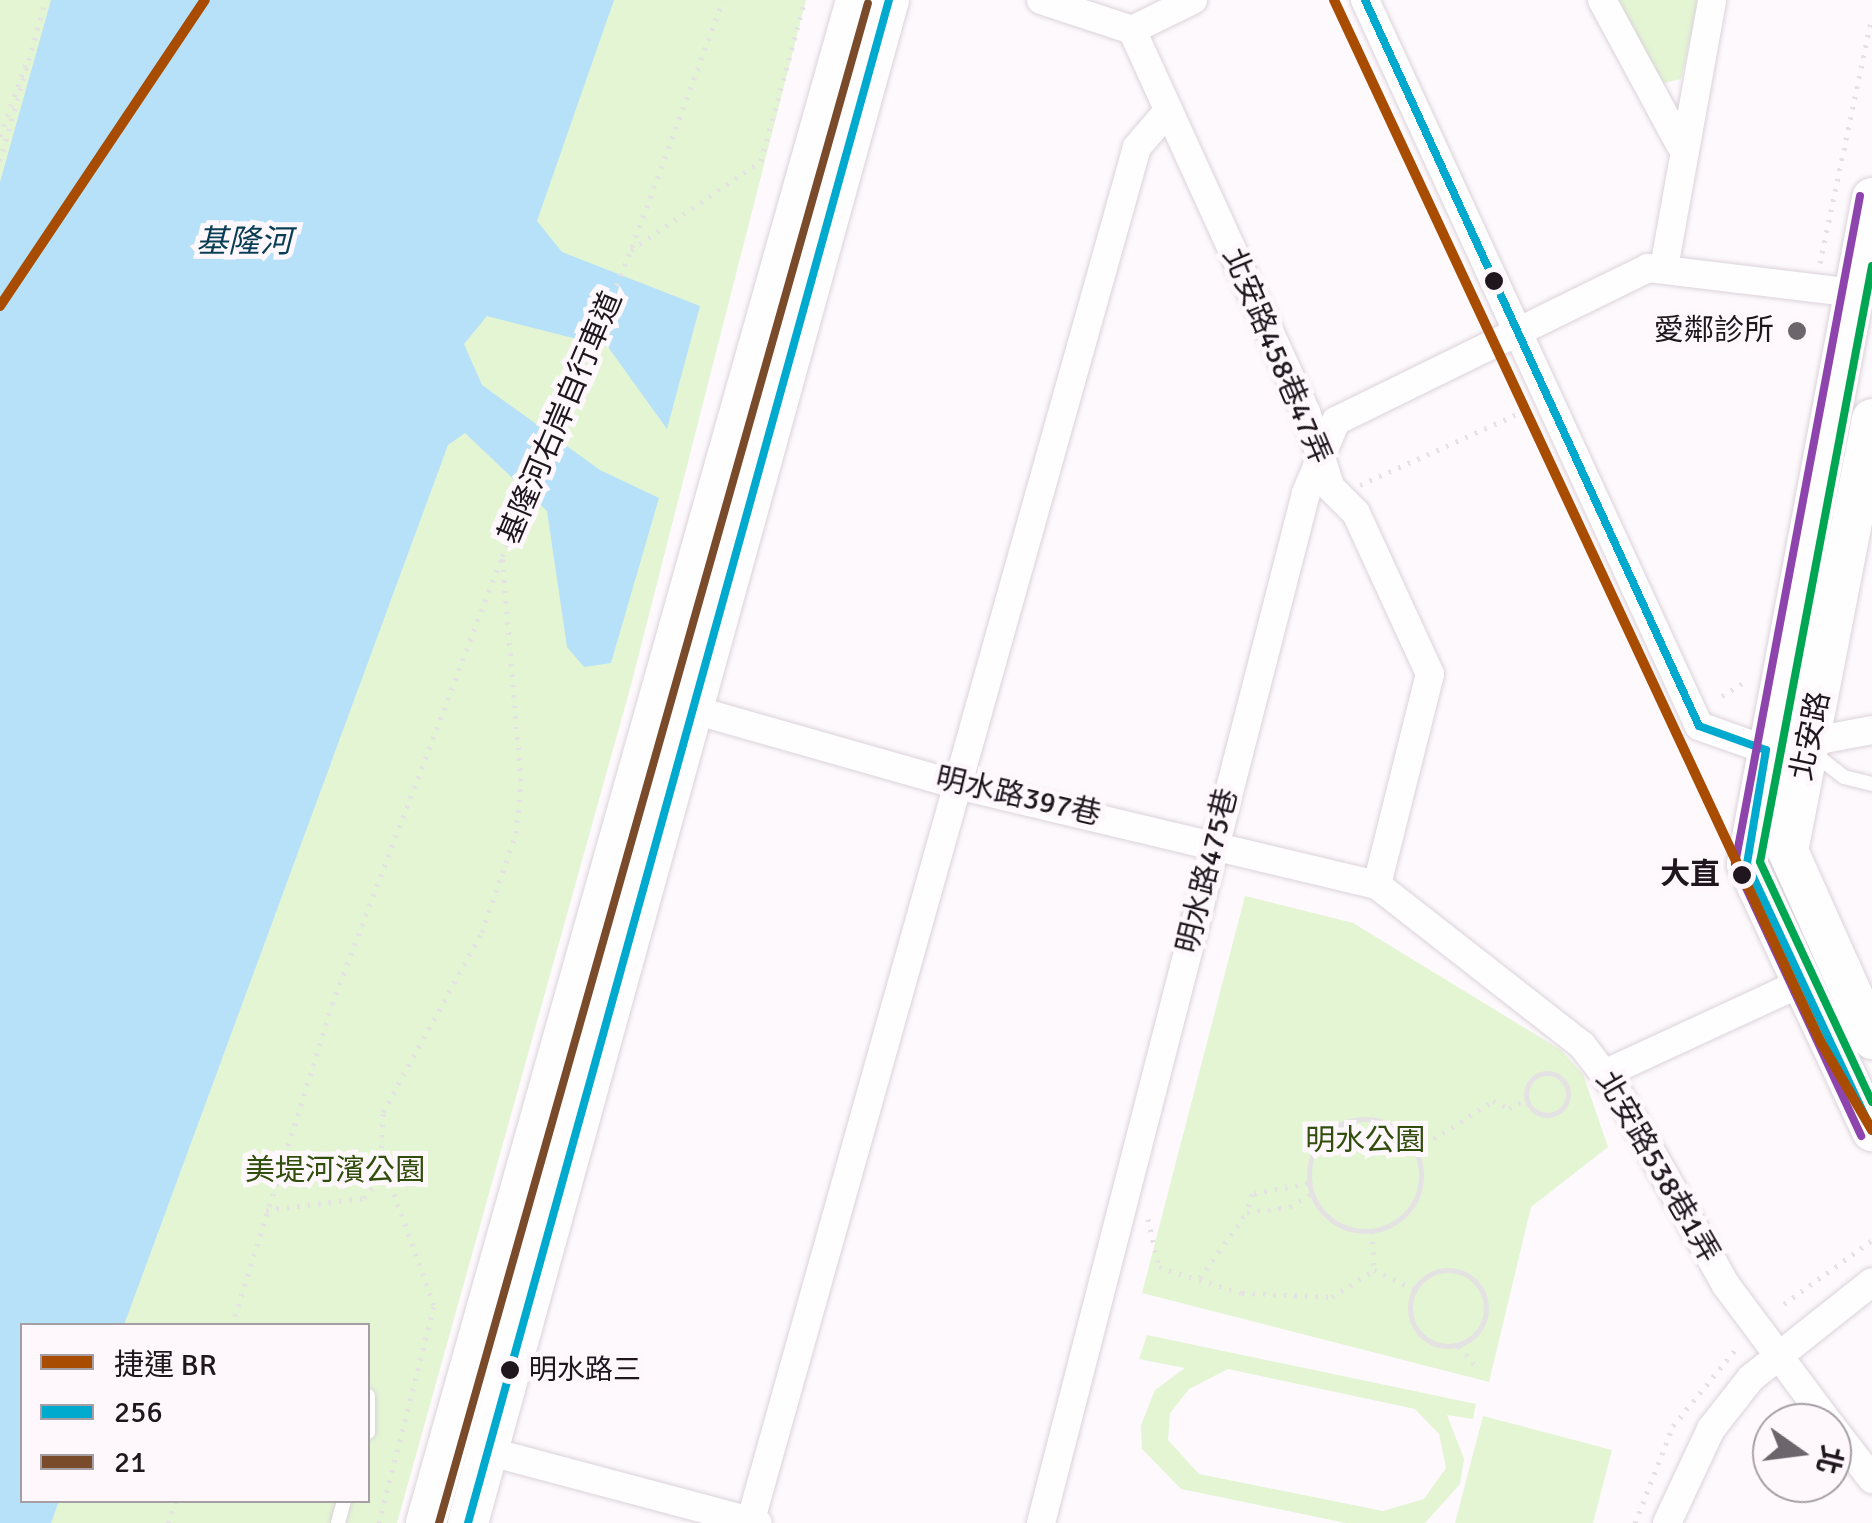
<!DOCTYPE html>
<meta charset="utf-8">
<style>
body{margin:0}
#map{position:relative;width:1872px;height:1523px;overflow:hidden;background:#fdf9fc;font-family:Signika,"Noto Sans TC",sans-serif}
div>[style]{position:absolute}
[style*='--x']{left:calc(var(--x)*1px);top:calc(var(--y)*1px);width:calc(var(--w)*1px);rotate:calc(var(--a)*1deg)}
.green>*{inset:0;background:#e4f5d4}
.water>*{inset:0;background:#b7e1f8}
.path>*{height:5px;margin-top:-2.5px;transform-origin:0;background:repeating-linear-gradient(90deg,#e4e2e3 0 2.5px,transparent 0 10.5px)}
.path>.ring{margin:-2.5px;padding:0;box-sizing:content-box;background:none;border:5px solid #e4e2e3;border-radius:50%}
.roads{filter:drop-shadow(0 0 2px #dbd3da) drop-shadow(0 0 2px #dbd3da)}
.lane>*{height:14px;margin:-7px;padding:0 7px;transform-origin:7px;border-radius:7px;background:#fffeff}
.street>*{height:28px;margin:-14px;padding:0 14px;transform-origin:14px;border-radius:14px;background:#fffeff}
.secondary>*{height:40px;margin:-20px;padding:0 20px;transform-origin:20px;border-radius:20px;background:#fffeff}
.bus-1>*{height:8px;margin:-4px;padding:0 4px;transform-origin:4px;border-radius:4px;background:#00a9ce}
.bus-2>*{height:8px;margin:-4px;padding:0 4px;transform-origin:4px;border-radius:4px;background:#7a4b2a}
.bus-3>*{height:8px;margin:-4px;padding:0 4px;transform-origin:4px;border-radius:4px;background:#8e44ad}
.bus-4>*{height:8px;margin:-4px;padding:0 4px;transform-origin:4px;border-radius:4px;background:#00a651}
.metro-1>*{height:10px;margin:-5px;padding:0 5px;transform-origin:5px;border-radius:5px;background:#a74c00}
.dots>*{width:28px;height:28px;translate:-50% -50%;box-sizing:border-box;border:5px solid #fef8fd;border-radius:50%}
span{translate:-50% -50%;white-space:nowrap;text-align:center;line-height:1.15;-webkit-text-stroke:10px #fef8fd;paint-order:stroke}
.bus-label{font-size:28px;color:#1f161e}
.left{translate:0 -50%;text-align:left}
.poi-label{font-size:30px;color:#1f161e}
.right{translate:-100% -50%;text-align:right}
.street-label{font-size:30px;color:#1f161e}
.stop-label{font-size:30px;color:#1f161e;font-weight:700}
.park-label{font-size:30px;color:#324e0c}
.water-label{font-size:32px;color:#083d53;font-style:italic}
.legend{position:absolute;left:20px;top:1323px;width:350px;height:180px;box-sizing:border-box;background:#fef8fd;border:2px solid #a59ea4;margin:0;padding:12px 18px;list-style:none;font-size:30px;color:#1f161e}
.legend li{display:flex;align-items:center;gap:20px;height:50px}
.legend b{width:50px;border:2px solid #a59ea4}
.north{position:absolute;left:1752px;top:1403px;width:100px;height:100px;box-sizing:border-box;background:#fef8fd;border:2px solid #a59ea4;border-radius:50%;rotate:104deg;font-size:28px;font-weight:700;line-height:40px;text-align:center;color:#1f161e}
.north::after{content:'';display:block;margin:auto;width:35px;height:45px;background:#6d656c;clip-path:polygon(50% 0,100% 100%,50% 72%,0 100%)}
</style>
<div id="map">
<div class="green">
<div style="clip-path:polygon(0 0,62px 0,0 195px)"></div>
<div style="clip-path:polygon(584px 0,806px 0,631px 685px,397px 1523px,46px 1523px,54px 1501px,368px 1500px,368px 1326px,116px 1325px)"></div>
<div style="clip-path:polygon(1616px 0,1699px 0,1681px 79px,1659px 84px)"></div>
<div style="clip-path:polygon(1245px 896px,1353px 923px,1561px 1050px,1583px 1074px,1608px 1147px,1531px 1207px,1489px 1382px,1142px 1293px)"></div>
<div style="clip-path:polygon(evenodd,1147px 1335px,1476px 1404px,1473px 1419px,1447px 1415px,1464px 1459px,1460px 1484px,1425px 1523px,1346px 1523px,1181px 1489px,1142px 1449px,1141px 1425px,1155px 1390px,1185px 1368px,1139px 1359px,1147px 1335px,1228px 1369px,1415px 1409px,1439px 1434px,1446px 1468px,1424px 1499px,1383px 1511px,1199px 1474px,1168px 1440px,1170px 1413px,1189px 1389px,1228px 1369px)"></div>
<div style="clip-path:polygon(1483px 1416px,1612px 1450px,1593px 1523px,1455px 1523px)"></div>
</div>
<div class="water">
<div style="clip-path:polygon(51px 0,614px 0,537px 221px,562px 252px,700px 306px,667px 429px,608px 347px,487px 316px,464px 344px,482px 385px,600px 470px,659px 498px,611px 663px,584px 667px,567px 647px,547px 511px,465px 433px,448px 445px,124px 1325px,22px 1326px,22px 1500px,59px 1501px,51px 1523px,0 1523px,0 182px)"></div>
</div>
<div class="path">
<div style="--x:0;--y:136;--w:80;--a:-70.2"></div>
<div style="--x:0;--y:161;--w:167;--a:-74.1"></div>
<div style="--x:632;--y:247;--w:263;--a:-69.8"></div>
<div style="--x:1820;--y:263;--w:251;--a:-78.1"></div>
<div style="--x:1360;--y:485;--w:184;--a:-24.3"></div>
<div style="--x:1722;--y:696;--w:28;--a:-32"></div>
<div class="ring" style="left:1526px;top:1073px;width:37px;height:37px"></div>
<div class="ring" style="left:1309px;top:1119px;width:107px;height:107px"></div>
<div style="--x:1416;--y:1150;--w:91;--a:-32.5"></div>
<div style="--x:1493;--y:1101;--w:17;--a:24"></div>
<div style="--x:1509;--y:1108;--w:19;--a:-25"></div>
<div style="--x:1308;--y:1183;--w:57;--a:168.9"></div>
<div style="--x:1252;--y:1194;--w:19;--a:106"></div>
<div style="--x:1247;--y:1212;--w:43;--a:-6.6"></div>
<div style="--x:1290;--y:1207;--w:26;--a:-32"></div>
<div style="--x:266;--y:1210;--w:99;--a:-7"></div>
<div style="--x:364;--y:1198;--w:32;--a:-51"></div>
<div style="--x:1148;--y:1219;--w:49;--a:77.1"></div>
<div style="--x:1159;--y:1267;--w:87;--a:17.4"></div>
<div style="--x:1242;--y:1293;--w:90;--a:2.5"></div>
<div style="--x:1332;--y:1297;--w:50;--a:-32.7"></div>
<div style="--x:1374;--y:1270;--w:45;--a:24.9"></div>
<div style="--x:1372;--y:1231;--w:39;--a:87"></div>
<div class="ring" style="left:1410px;top:1270px;width:71px;height:71px"></div>
<div style="--x:1200;--y:1278;--w:81;--a:-54.5"></div>
<div style="--x:1784;--y:1304;--w:109;--a:-36"></div>
<div style="--x:232;--y:1326;--w:337;--a:-72.7"></div>
<div style="--x:332;--y:1004;--w:475;--a:-69.2"></div>
<div style="--x:1459;--y:1346;--w:27;--a:51"></div>
<div style="--x:168;--y:1523;--w:24;--a:-71"></div>
<div style="--x:379;--y:1523;--w:225;--a:-75.8"></div>
<div style="--x:434;--y:1305;--w:156;--a:-109.8"></div>
<div style="--x:381;--y:1158;--w:46;--a:-87.5"></div>
<div style="--x:383;--y:1112;--w:205;--a:-61.2"></div>
<div style="--x:482;--y:932;--w:105;--a:-71"></div>
<div style="--x:516;--y:833;--w:52;--a:-84.5"></div>
<div style="--x:521;--y:781;--w:226;--a:-94.8"></div>
<div style="--x:502;--y:556;--w:332;--a:-67.1"></div>
<div style="--x:631;--y:250;--w:158;--a:-34.4"></div>
<div style="--x:761;--y:161;--w:167;--a:-74.7"></div>
<div style="--x:1635;--y:1523;--w:104;--a:-68.6"></div>
<div style="--x:1673;--y:1426;--w:104;--a:-50.8"></div>
</div>
<div class="roads">
<div class="lane">
<div style="--x:1812;--y:752;--w:41;--a:38"></div>
<div style="--x:1844;--y:777;--w:29;--a:14"></div>
<div style="--x:368;--y:1396;--w:36;--a:90"></div>
<div style="--x:338;--y:1523;--w:24;--a:-75"></div>
</div>
<div class="street">
<div style="--x:1041;--y:0;--w:96;--a:18.2"></div>
<div style="--x:1132;--y:30;--w:420;--a:65.5"></div>
<div style="--x:1306;--y:412;--w:80;--a:71.8"></div>
<div style="--x:1331;--y:488;--w:35;--a:45"></div>
<div style="--x:1356;--y:513;--w:177;--a:65.3"></div>
<div style="--x:1430;--y:674;--w:218;--a:104.1"></div>
<div style="--x:1365;--y:0;--w:799;--a:65.29"></div>
<div style="--x:1699;--y:726;--w:71;--a:19.7"></div>
<div style="--x:1766;--y:750;--w:108;--a:-10.7"></div>
<div style="--x:1602;--y:0;--w:164;--a:61.6"></div>
<div style="--x:1132;--y:30;--w:68;--a:-26.2"></div>
<div style="--x:1664;--y:268;--w:272;--a:-79.8"></div>
<div style="--x:677;--y:705;--w:291;--a:15.9"></div>
<div style="--x:957;--y:785;--w:432;--a:13.4"></div>
<div style="--x:1377;--y:885;--w:260;--a:38"></div>
<div style="--x:1582;--y:1045;--w:58;--a:52.7"></div>
<div style="--x:1617;--y:1091;--w:223;--a:60.7"></div>
<div style="--x:1726;--y:1285;--w:172;--a:53.3"></div>
<div style="--x:1604;--y:1074;--w:217;--a:-24.8"></div>
<div style="--x:1832;--y:1427;--w:66;--a:52.4"></div>
<div style="--x:487;--y:1451;--w:280;--a:14.9"></div>
<div style="--x:750;--y:1523;--w:1429;--a:-74.29"></div>
<div style="--x:1137;--y:147;--w:48;--a:-49.3"></div>
<div style="--x:1041;--y:1523;--w:1064;--a:-75.57"></div>
<div style="--x:1306;--y:493;--w:78;--a:-67.4"></div>
<div style="--x:1336;--y:421;--w:347;--a:-26.1"></div>
<div style="--x:1648;--y:268;--w:208;--a:6.9"></div>
<div style="--x:1667;--y:1523;--w:104;--a:-64.9"></div>
<div style="--x:1711;--y:1429;--w:65;--a:-51.9"></div>
<div style="--x:1751;--y:1378;--w:154;--a:-38.4"></div>
</div>
<div class="secondary">
<div style="--x:1872;--y:198;--w:678;--a:100.63"></div>
<div style="--x:1747;--y:864;--w:295;--a:64.9"></div>
<div style="--x:1872;--y:419;--w:440;--a:101"></div>
<div style="--x:1788;--y:851;--w:206;--a:65.9"></div>
<div style="--x:426;--y:1523;--w:1583;--a:-74.23"></div>
<div style="--x:468;--y:1523;--w:1580;--a:-74.55"></div>
</div>
</div>
<div class="bus-1">
<div style="--x:1365;--y:0;--w:799;--a:65.29"></div>
<div style="--x:1699;--y:726;--w:71;--a:19.7"></div>
<div style="--x:1766;--y:750;--w:116;--a:99.5"></div>
<div style="--x:1747;--y:864;--w:295;--a:64.9"></div>
<div style="--x:468;--y:1523;--w:1580;--a:-74.55"></div>
</div>
<div class="bus-2">
<div style="--x:439;--y:1523;--w:1579;--a:-74.24"></div>
</div>
<div class="bus-3">
<div style="--x:1860;--y:196;--w:680;--a:100.6"></div>
<div style="--x:1735;--y:864;--w:300;--a:65.1"></div>
</div>
<div class="bus-4">
<div style="--x:1872;--y:266;--w:606;--a:100.64"></div>
<div style="--x:1760;--y:862;--w:265;--a:65"></div>
</div>
<div class="metro-1">
<div style="--x:1334;--y:0;--w:1149;--a:64.97"></div>
<div style="--x:1820;--y:1041;--w:103;--a:59.7"></div>
<div style="--x:0;--y:306;--w:368;--a:-56.2"></div>
</div>
<div class="dots">
<div style="left:1494px;top:281px;background:#1f161e"></div>
<div style="left:1797px;top:331px;background:#6d656c"></div>
<div style="left:1742px;top:875px;background:#1f161e"></div>
<div style="left:510px;top:1370px;background:#1f161e"></div>
</div>
<div class="bus-label">
<span class="left" style="left:529px;top:1370px">明水路三</span>
</div>
<div class="poi-label">
<span class="right" style="left:1774px;top:331px">愛鄰診所</span>
</div>
<div class="street-label">
<span style="left:1276px;top:356px;rotate:67deg">北安路458巷47弄</span>
<span style="left:561px;top:418px;rotate:-67deg">基隆河右岸自行車道</span>
<span style="left:1811px;top:736px;rotate:-78deg">北安路</span>
<span style="left:1018px;top:797px;rotate:13deg">明水路397巷</span>
<span style="left:1208px;top:871px;rotate:-76deg">明水路475巷</span>
<span style="left:1657px;top:1167px;rotate:60deg">北安路538巷1弄</span>
</div>
<div class="stop-label">
<span class="right" style="left:1720px;top:875px">大直</span>
</div>
<div class="park-label">
<span style="left:1365px;top:1141px">明水公園</span>
<span style="left:335px;top:1171px">美堤河濱公園</span>
</div>
<div class="water-label">
<span style="left:244px;top:242px">基隆河</span>
</div>
<ul class="legend">
<li><b style="height:12px;background:#a74c00"></b>捷運 BR</li>
<li><b style="height:12px;background:#00a9ce"></b>256</li>
<li><b style="height:12px;background:#7a4b2a"></b>21</li>
</ul>
<div class="north">北</div>
</div>
